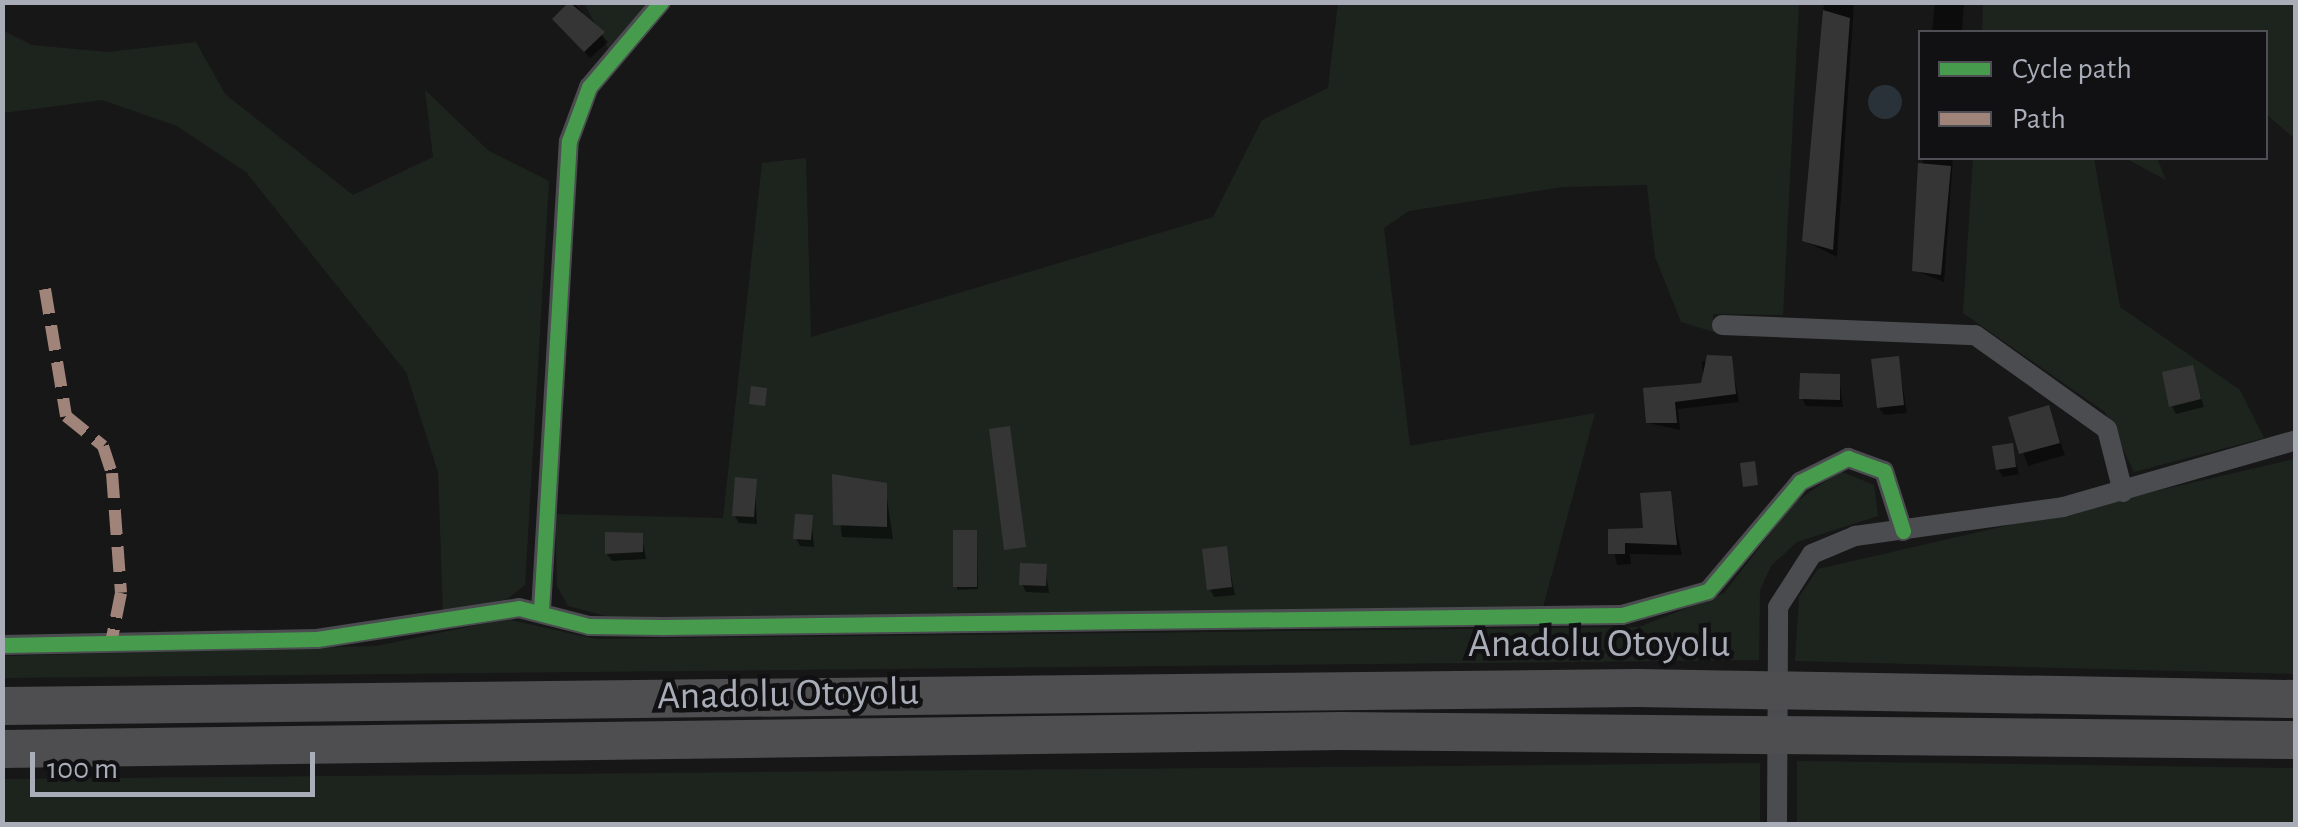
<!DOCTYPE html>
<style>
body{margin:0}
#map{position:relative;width:2298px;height:827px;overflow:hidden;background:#171717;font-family:"Alegreya Sans",sans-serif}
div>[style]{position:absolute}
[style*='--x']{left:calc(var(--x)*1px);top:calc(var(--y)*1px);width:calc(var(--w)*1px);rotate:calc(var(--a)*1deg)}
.green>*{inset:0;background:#1d241e}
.water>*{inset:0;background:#2a3239}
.round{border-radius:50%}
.shadow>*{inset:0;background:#0007}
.building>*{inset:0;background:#353536}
.minor>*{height:20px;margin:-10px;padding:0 10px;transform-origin:10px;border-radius:10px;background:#4b4c50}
.motorway>*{height:38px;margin:-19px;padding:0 19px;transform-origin:19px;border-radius:19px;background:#4e4e51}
.quiet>*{height:12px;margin-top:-6px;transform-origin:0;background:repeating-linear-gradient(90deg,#a18479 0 25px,transparent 0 37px)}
.cycleway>*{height:15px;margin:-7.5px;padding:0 7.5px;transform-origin:7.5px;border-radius:7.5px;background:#469c4c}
span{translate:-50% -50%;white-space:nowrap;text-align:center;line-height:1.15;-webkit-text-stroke:9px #111113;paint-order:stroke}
.street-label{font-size:40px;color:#a8adb8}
.frame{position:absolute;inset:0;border:5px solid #a8adb8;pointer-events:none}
.legend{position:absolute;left:1918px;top:30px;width:350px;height:130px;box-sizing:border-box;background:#111113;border:2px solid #4d4f55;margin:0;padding:12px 18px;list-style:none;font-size:30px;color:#a8adb8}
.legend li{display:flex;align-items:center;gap:20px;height:50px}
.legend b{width:50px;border:2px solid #4d4f55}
.scale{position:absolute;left:30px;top:752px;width:285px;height:45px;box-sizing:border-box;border:5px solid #a8adb8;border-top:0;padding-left:12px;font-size:30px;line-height:35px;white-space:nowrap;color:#a8adb8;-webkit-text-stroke:8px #111113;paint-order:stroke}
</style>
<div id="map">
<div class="green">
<div style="clip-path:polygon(584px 3px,647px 3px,610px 52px)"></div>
<div style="clip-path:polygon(1338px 3px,1799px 3px,1783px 315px,1713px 314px,1714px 332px,1681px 322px,1655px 257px,1647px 185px,1562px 187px,1409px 211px,1384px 228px,1410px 446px,1595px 413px,1542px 611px,617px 619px,568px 606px,557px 586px,555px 514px,723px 518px,762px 163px,806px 158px,811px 337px,1213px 217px,1262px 120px,1328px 88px)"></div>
<div style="clip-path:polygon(1983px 3px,2295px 3px,2295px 139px,2266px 114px,2266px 32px,1982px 32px)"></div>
<div style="clip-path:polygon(2px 30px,32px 45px,107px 52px,196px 42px,225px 94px,353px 195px,433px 157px,425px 90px,489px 151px,549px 181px,525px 585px,507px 599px,443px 614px,438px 472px,406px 372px,246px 172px,177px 126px,102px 100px,3px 113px)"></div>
<div style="clip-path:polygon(1973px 158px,2094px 158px,2120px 307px,2240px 390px,2264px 438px,2134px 472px,2105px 412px,1963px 313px)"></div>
<div style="clip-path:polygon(2125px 158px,2157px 158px,2166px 180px)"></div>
<div style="clip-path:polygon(2295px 459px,2295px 674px,1795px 661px,1799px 597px,1818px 569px)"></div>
<div style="clip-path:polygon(1840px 471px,1874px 485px,1878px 516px,1797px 542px,1771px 566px,1760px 590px,1759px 660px,3px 678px,2px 656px,376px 646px,506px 619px,596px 639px,1639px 627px,1724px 593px,1794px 503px)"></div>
<div style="clip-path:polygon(1797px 761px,2295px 768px,2295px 824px,1797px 824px)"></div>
<div style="clip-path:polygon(1760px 763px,1760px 824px,2px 824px,3px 779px)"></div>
</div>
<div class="water">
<div class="round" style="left:1868px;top:85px;width:34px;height:34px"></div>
</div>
<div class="shadow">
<div style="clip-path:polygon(573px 2px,608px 42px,590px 58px,555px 19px)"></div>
<div style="clip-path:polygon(1824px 2px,1854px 2px,1837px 257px,1805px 241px)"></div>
<div style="clip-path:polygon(1935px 2px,1964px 2px,1962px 32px,1932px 32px)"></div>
<div style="clip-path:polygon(1923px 158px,1953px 158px,1944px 282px,1914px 270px)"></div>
<div style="clip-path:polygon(1731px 359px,1739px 402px,1678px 409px,1680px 430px,1648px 423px,1645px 390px,1704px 385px,1702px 362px)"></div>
<div style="clip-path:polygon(1898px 359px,1907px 413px,1884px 415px,1879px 408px)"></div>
<div style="clip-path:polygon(2192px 368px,2204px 407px,2176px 414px,2172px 406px)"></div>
<div style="clip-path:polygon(1839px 377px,1843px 407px,1806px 406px,1802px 398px)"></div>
<div style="clip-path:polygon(2048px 408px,2065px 455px,2028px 466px,2011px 419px)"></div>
<div style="clip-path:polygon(2011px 446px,2019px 474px,2003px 477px,1998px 469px)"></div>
<div style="clip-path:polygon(834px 476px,885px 485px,893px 539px,842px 537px)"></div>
<div style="clip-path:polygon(755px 481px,757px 524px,739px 523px,734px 515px)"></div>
<div style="clip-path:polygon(1669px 493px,1682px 555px,1630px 554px,1631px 564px,1617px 565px,1610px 532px,1646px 531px)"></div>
<div style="clip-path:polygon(811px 517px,814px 547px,800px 546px,796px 538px)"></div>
<div style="clip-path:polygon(642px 535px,646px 559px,612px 561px,607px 554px)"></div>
<div style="clip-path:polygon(977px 536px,978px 589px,958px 590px,956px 586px)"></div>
<div style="clip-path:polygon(1226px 549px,1235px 595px,1214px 597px,1210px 589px)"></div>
<div style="clip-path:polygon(1045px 566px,1049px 593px,1026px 592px,1022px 584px)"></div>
</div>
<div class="building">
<div style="clip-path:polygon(569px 2px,605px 32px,584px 52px,552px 19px)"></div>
<div style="clip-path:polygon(1823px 10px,1850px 18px,1833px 250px,1802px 241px)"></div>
<div style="clip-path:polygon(1918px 163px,1951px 166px,1941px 275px,1912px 271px)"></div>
<div style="clip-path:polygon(1707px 355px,1732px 356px,1736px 394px,1675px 402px,1677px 423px,1646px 423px,1643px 388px,1701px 383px)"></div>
<div style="clip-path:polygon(1899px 356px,1904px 405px,1877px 408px,1871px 359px)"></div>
<div style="clip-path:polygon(2193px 365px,2201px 399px,2169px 407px,2162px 372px)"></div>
<div style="clip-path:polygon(1800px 373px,1840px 374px,1840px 400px,1799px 399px)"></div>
<div style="clip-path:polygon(751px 386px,767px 388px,765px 406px,749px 404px)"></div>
<div style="clip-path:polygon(2049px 405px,2060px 443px,2019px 454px,2008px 417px)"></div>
<div style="clip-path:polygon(1010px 426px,1026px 547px,1004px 550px,989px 429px)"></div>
<div style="clip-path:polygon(2013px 443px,2016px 467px,1996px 470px,1992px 446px)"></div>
<div style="clip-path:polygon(1755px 461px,1758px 485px,1743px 487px,1740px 463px)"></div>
<div style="clip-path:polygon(832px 474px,887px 483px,887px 527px,833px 525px)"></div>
<div style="clip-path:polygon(735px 477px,757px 479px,754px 517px,732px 516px)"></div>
<div style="clip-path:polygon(1671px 491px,1677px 545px,1625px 543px,1625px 554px,1608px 554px,1608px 529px,1643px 528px,1640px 493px)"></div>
<div style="clip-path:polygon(795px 514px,813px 515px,811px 540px,793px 539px)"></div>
<div style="clip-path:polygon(953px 530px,977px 530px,977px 587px,953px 587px)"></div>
<div style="clip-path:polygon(605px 532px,643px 533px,643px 552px,605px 554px)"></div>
<div style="clip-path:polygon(1227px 546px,1232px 587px,1207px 590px,1202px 549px)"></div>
<div style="clip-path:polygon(1020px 563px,1047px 564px,1046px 586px,1019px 585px)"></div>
</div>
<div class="minor">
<div style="--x:1722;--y:325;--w:253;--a:2.3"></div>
<div style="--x:1975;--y:335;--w:162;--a:35.5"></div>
<div style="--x:2107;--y:429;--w:65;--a:75.7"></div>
<div style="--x:541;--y:610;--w:470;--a:-86.6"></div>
<div style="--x:569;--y:141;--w:58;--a:-69.7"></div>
<div style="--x:589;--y:87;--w:111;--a:-49.7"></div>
<div style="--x:2;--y:645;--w:315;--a:-1.1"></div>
<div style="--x:317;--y:639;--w:204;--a:-8.7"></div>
<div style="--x:519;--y:608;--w:72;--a:14.4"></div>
<div style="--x:589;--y:626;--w:74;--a:0.8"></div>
<div style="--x:663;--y:627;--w:959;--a:-0.72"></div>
<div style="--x:1622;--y:615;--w:89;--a:-15.6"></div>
<div style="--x:1708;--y:591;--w:143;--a:-49.8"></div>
<div style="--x:1800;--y:482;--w:54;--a:-26.6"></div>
<div style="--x:1848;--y:458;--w:38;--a:20"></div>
<div style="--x:1884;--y:471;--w:63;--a:72.4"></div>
<div style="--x:1777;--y:824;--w:217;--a:-89.7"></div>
<div style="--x:1778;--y:607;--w:63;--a:-57.3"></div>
<div style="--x:1812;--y:554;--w:47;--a:-22.7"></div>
<div style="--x:1855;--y:536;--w:210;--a:-7.9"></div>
<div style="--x:2063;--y:507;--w:242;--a:-16"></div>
</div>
<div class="motorway">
<div style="--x:2;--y:706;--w:1635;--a:-0.63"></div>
<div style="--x:1637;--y:688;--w:659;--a:0.96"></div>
<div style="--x:2;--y:749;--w:1339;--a:-0.77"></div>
<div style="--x:1341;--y:731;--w:955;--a:0.54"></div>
</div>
<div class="quiet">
<div style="--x:45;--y:289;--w:129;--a:80.6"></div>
<div style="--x:66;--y:416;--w:48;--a:39"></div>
<div style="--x:103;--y:446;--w:28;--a:72"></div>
<div style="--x:112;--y:473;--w:120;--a:85.7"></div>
<div style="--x:121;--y:593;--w:51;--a:101.3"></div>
</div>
<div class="cycleway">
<div style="--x:541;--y:610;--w:470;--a:-86.6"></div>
<div style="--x:569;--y:141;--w:58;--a:-69.7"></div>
<div style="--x:589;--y:87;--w:111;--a:-49.7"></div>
<div style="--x:2;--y:645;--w:315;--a:-1.1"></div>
<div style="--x:317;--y:639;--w:204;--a:-8.7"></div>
<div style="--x:519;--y:608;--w:72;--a:14.4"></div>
<div style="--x:589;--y:626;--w:74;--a:0.8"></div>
<div style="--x:663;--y:627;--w:959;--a:-0.72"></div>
<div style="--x:1622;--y:615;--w:89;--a:-15.6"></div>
<div style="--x:1708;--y:591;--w:143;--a:-49.8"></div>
<div style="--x:1800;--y:482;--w:54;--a:-26.6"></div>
<div style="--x:1848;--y:458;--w:38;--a:20"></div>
<div style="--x:1884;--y:471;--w:63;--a:72.4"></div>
</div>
<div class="street-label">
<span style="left:1599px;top:644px">Anadolu Otoyolu</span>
<span style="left:788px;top:694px;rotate:-1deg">Anadolu Otoyolu</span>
</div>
<div class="frame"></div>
<ul class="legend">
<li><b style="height:12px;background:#469c4c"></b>Cycle path</li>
<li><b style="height:12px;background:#a18479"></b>Path</li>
</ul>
<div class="scale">100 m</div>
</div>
